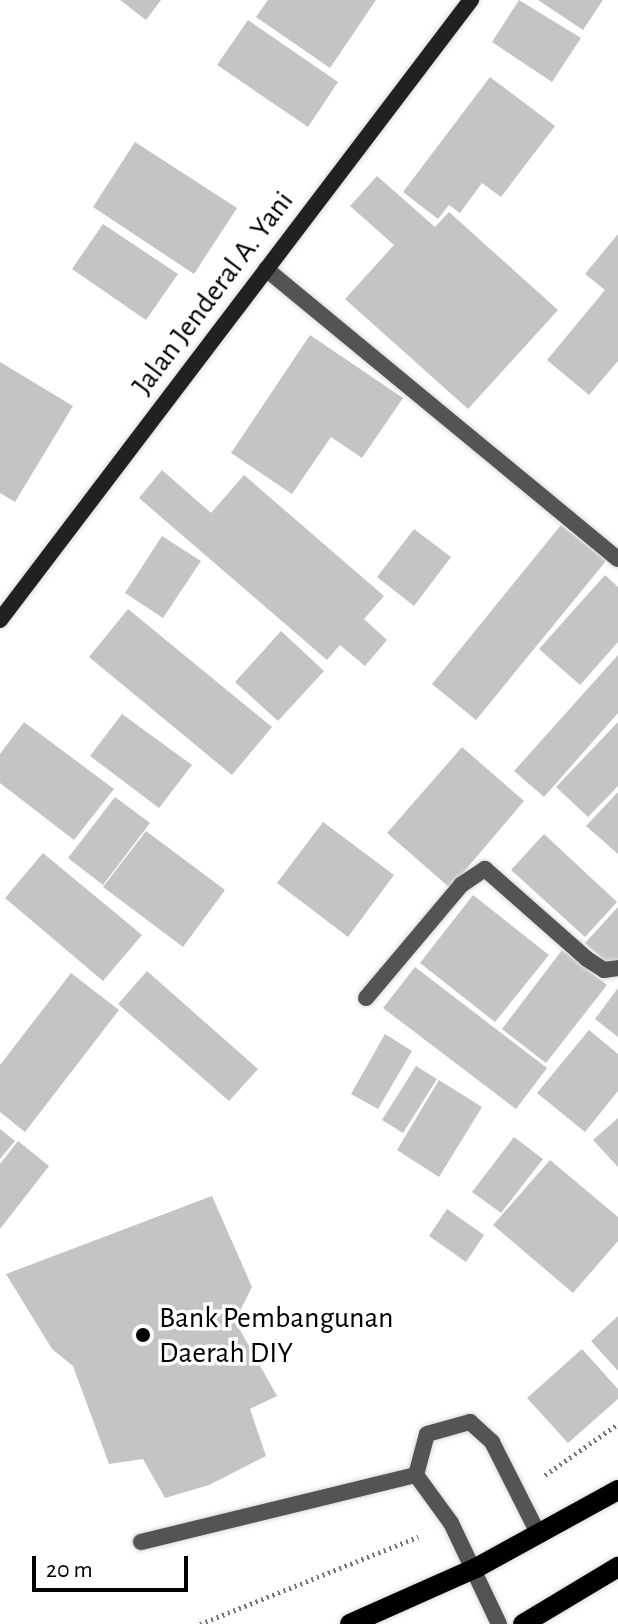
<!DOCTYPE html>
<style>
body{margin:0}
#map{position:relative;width:618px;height:1624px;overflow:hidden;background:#fff;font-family:"Alegreya Sans",sans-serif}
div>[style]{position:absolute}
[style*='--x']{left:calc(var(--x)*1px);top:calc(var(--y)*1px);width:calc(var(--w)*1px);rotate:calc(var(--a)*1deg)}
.building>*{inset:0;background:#c4c4c4}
.path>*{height:5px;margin-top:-2.5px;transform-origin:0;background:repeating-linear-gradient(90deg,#767676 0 2px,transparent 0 6px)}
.roads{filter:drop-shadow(0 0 2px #dbdbdb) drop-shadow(0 0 2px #dbdbdb)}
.lane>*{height:16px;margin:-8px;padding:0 8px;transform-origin:8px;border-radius:8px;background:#545454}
.street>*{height:16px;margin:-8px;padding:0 8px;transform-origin:8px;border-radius:8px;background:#545454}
.secondary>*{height:16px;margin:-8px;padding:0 8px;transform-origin:8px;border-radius:8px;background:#212121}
.primary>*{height:20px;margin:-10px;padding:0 10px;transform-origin:10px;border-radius:10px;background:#000}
.dots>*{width:22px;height:22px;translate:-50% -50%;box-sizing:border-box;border:4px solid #fff;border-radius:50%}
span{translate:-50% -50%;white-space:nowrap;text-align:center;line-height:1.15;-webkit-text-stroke:7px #fff;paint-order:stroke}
.street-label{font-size:30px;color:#000}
.poi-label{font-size:30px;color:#000}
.left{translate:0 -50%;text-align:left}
.scale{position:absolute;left:32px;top:1556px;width:156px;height:36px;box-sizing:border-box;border:4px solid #000;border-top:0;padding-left:10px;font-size:24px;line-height:28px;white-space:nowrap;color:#000;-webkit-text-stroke:6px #fff;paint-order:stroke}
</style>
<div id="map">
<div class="building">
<div style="clip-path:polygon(120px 0,161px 0,146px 20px)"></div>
<div style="clip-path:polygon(268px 0,376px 0,330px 68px,256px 17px)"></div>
<div style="clip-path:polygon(519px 0,581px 38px,552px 82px,492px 42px)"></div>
<div style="clip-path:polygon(538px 0,603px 0,583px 30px)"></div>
<div style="clip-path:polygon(248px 20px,338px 82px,308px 127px,217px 65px)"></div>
<div style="clip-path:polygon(490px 77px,555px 126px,501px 197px,482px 183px,460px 213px,449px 205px,438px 219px,403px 192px)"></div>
<div style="clip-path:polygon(135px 142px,237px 208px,194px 274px,93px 207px)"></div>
<div style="clip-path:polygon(377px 176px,435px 227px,449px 212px,558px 310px,468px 409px,345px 299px,394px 245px,350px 206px)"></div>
<div style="clip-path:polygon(103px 224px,178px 274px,146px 320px,72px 269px)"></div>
<div style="clip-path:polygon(618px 234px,618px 361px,589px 395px,547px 360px,605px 290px,585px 274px)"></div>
<div style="clip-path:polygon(310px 335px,403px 398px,362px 458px,331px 437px,292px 494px,231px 453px)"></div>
<div style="clip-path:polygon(0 362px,73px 406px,15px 502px,0 493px)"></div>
<div style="clip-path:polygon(162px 470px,211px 513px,244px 475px,384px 596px,364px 619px,387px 640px,365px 666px,340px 645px,327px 660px,139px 498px)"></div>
<div style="clip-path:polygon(561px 525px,606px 561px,476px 720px,432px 684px)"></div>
<div style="clip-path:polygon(414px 529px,451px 557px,414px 606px,377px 577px)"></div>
<div style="clip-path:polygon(162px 536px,201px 561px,163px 618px,125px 593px)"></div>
<div style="clip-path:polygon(605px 575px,618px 587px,618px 642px,580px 685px,539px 649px)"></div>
<div style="clip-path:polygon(128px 609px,272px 727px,232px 775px,89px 657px)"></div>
<div style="clip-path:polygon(281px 631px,324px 671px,278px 721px,235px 682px)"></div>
<div style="clip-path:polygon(618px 655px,618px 713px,544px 797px,514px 771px)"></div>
<div style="clip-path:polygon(122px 714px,192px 765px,159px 808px,90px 756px)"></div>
<div style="clip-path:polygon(24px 722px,114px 789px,74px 840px,0 783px,0 754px)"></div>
<div style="clip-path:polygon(618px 722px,618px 786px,588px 817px,556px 787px)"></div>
<div style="clip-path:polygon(462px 747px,524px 801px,450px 888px,387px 833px)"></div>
<div style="clip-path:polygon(618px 792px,618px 854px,586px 826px)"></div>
<div style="clip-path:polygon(115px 797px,150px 823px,103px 885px,68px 858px)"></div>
<div style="clip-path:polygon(323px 822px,394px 875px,348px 937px,277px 883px)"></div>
<div style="clip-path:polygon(146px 831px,225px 890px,183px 947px,103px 887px)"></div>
<div style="clip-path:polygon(544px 834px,617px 902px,585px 937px,511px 870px)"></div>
<div style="clip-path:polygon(43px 853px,142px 935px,103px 981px,5px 898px)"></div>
<div style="clip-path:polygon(473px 895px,549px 955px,495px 1022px,420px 963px)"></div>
<div style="clip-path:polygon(618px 907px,618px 960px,612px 967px,585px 943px)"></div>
<div style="clip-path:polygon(562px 950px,607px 985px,546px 1063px,502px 1029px)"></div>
<div style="clip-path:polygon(415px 967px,547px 1068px,516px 1109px,383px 1008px)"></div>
<div style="clip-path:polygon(147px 971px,258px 1069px,229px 1101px,118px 1004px)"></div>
<div style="clip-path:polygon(71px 973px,119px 1010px,25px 1132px,0 1112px,0 1065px)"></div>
<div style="clip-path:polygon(618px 988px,618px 1037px,595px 1019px)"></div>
<div style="clip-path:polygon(589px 1030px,618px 1054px,618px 1091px,585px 1132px,537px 1093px)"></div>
<div style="clip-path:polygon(385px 1034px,412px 1051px,378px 1109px,351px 1094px)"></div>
<div style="clip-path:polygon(416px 1066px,437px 1079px,403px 1133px,382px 1120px)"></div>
<div style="clip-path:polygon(439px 1080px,482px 1107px,439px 1177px,397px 1150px)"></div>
<div style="clip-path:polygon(618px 1118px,618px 1167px,593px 1140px)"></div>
<div style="clip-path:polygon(0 1129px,15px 1141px,0 1159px)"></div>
<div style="clip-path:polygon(514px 1137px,543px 1159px,501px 1213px,472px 1192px)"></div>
<div style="clip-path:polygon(18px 1141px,49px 1166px,0 1229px,0 1164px)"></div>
<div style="clip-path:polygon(550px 1160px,618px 1217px,618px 1241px,573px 1293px,493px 1225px)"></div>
<div style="clip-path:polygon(212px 1196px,252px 1287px,235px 1321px,277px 1396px,250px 1409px,266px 1456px,209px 1485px,165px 1498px,143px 1459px,109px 1464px,73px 1366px,52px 1349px,6px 1274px)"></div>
<div style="clip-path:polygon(447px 1209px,484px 1235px,466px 1262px,429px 1236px)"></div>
<div style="clip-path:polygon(618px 1316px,618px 1371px,591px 1341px)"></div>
<div style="clip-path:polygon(582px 1349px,618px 1389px,618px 1399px,568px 1443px,527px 1398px)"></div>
</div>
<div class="path">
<div style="--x:545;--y:1475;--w:89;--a:-34.9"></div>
<div style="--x:200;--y:1624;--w:235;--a:-21.8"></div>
</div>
<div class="roads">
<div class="lane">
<div style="--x:141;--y:1542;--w:283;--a:-13.7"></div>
<div style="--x:499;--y:1624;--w:112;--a:-115.4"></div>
<div style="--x:451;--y:1523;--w:59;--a:-126.1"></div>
<div style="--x:416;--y:1475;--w:42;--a:-75"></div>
<div style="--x:427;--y:1434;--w:45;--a:-15.6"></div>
<div style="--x:470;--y:1422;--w:30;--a:42"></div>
<div style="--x:492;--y:1442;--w:104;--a:63.2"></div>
</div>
<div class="street">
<div style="--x:266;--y:269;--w:456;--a:39.5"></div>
<div style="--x:366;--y:998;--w:148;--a:-49.9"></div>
<div style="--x:461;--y:885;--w:29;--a:-34"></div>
<div style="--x:485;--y:869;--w:136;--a:41.4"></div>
<div style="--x:587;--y:959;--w:20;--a:33"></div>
<div style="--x:604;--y:970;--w:14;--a:-8"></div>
</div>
<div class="secondary">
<div style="--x:0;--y:620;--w:779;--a:-52.78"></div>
</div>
<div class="primary">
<div style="--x:350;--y:1624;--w:138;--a:-24"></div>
<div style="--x:476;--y:1568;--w:162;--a:-28.8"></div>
<div style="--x:523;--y:1624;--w:111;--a:-31"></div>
</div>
</div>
<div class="dots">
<div style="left:143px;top:1335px;background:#000"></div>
</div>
<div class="street-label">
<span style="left:213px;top:293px;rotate:-53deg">Jalan Jenderal A. Yani</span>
</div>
<div class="poi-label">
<span class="left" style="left:159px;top:1335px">Bank Pembangunan<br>Daerah DIY</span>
</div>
<div class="scale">20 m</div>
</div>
